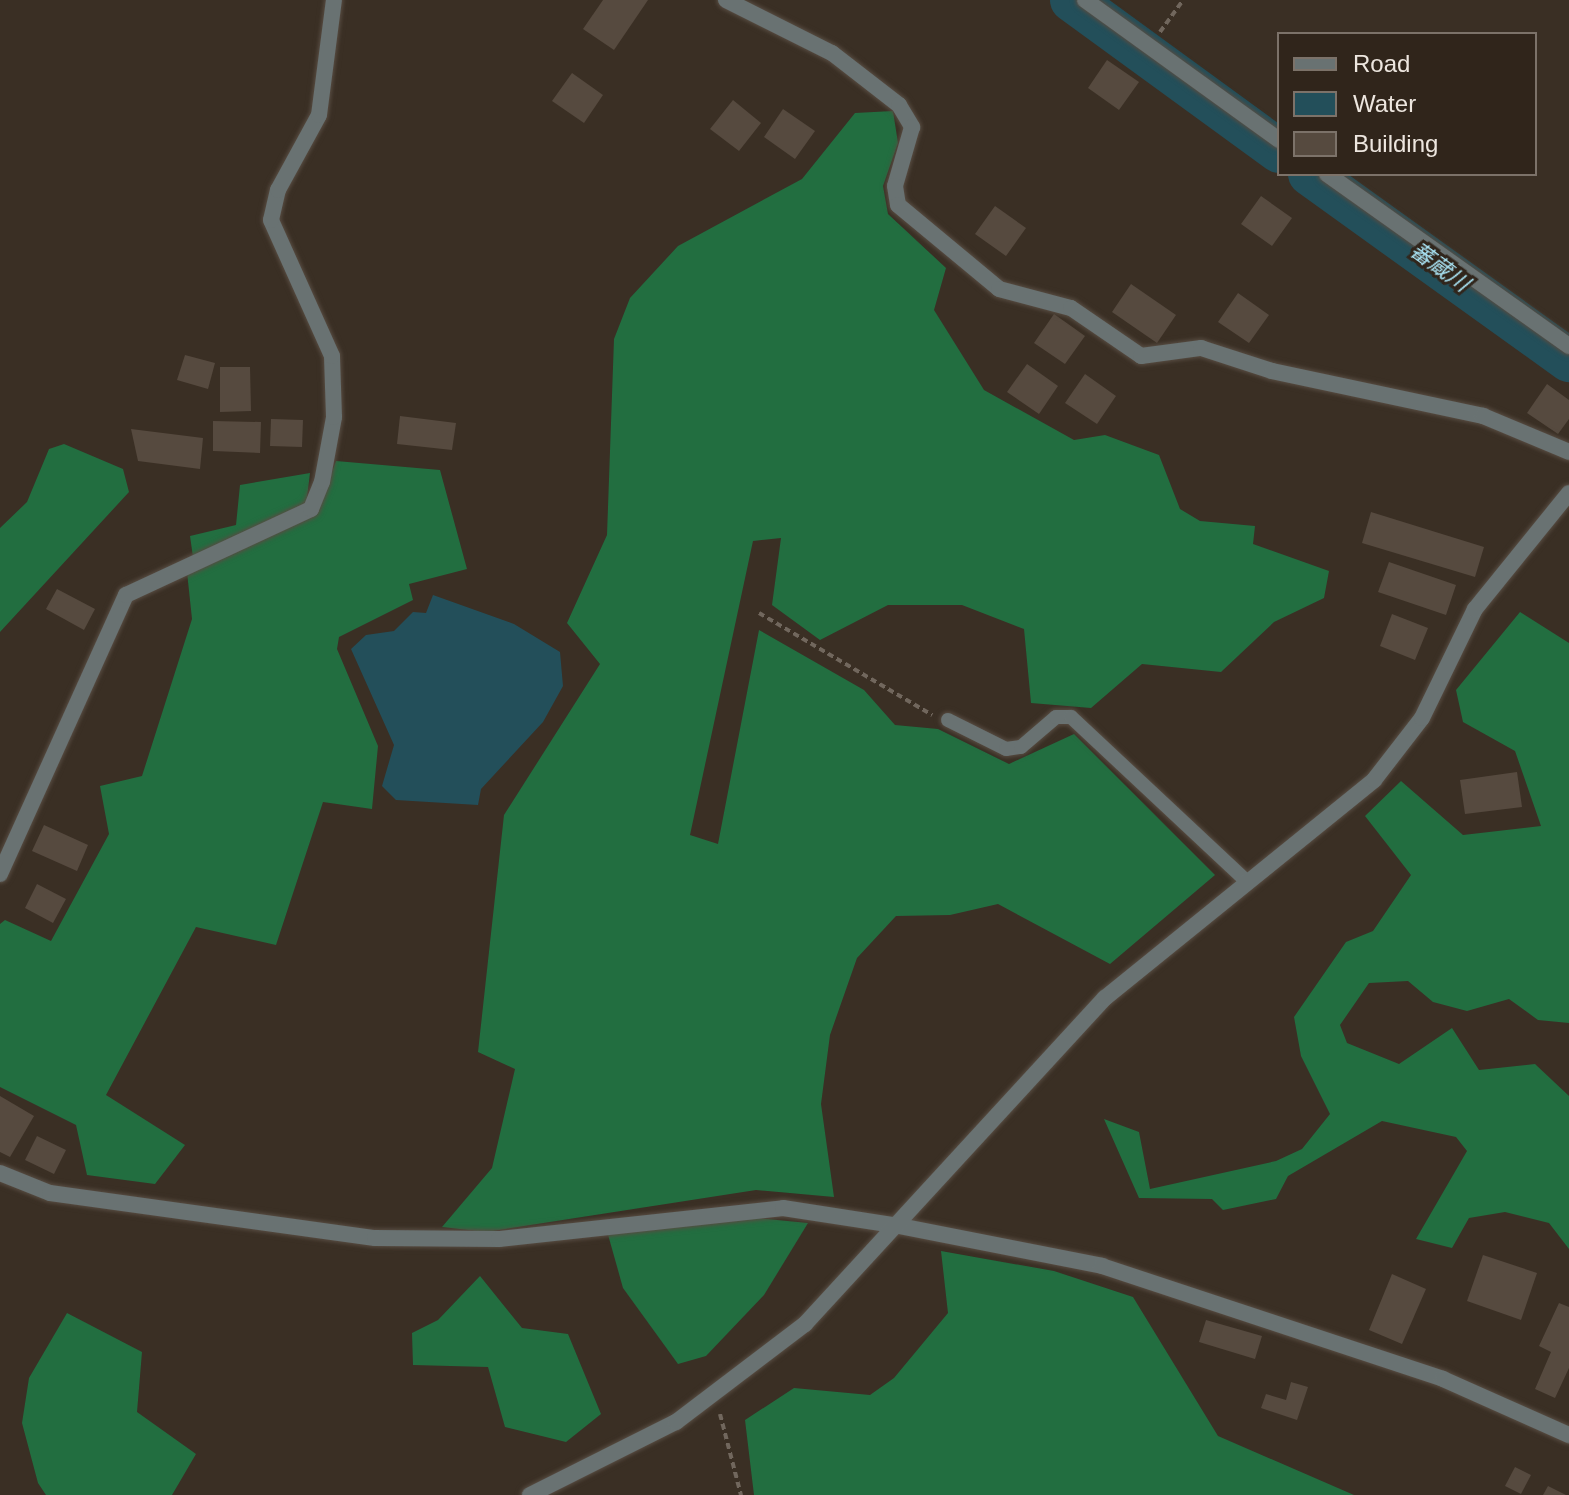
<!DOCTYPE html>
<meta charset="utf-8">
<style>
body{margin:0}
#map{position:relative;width:1569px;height:1495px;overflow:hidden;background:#3a2f24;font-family:Helvetica,"Noto Sans JP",sans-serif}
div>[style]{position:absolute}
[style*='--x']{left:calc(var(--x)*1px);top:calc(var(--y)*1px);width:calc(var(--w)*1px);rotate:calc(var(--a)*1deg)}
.forest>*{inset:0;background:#226e40}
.water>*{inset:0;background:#234f5a}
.river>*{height:44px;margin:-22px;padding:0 22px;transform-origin:22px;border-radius:22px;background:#234f5a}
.building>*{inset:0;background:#564a3f}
.path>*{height:4px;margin-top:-2px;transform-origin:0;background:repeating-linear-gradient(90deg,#71675d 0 6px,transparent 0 10px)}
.roads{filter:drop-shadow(0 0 2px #574c42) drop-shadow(0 0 2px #574c42)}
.lane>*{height:14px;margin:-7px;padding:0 7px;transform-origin:7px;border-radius:7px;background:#697272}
.street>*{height:16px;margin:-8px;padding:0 8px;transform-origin:8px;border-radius:8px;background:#697272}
span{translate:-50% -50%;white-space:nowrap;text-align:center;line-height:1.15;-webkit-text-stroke:6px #30251b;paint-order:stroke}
.water-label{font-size:22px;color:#aae5f6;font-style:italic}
.legend{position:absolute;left:1277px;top:32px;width:260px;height:144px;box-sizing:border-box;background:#30251b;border:2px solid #7c7269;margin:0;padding:10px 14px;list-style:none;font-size:24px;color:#ede6df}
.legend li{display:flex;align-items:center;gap:16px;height:40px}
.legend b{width:40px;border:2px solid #7c7269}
</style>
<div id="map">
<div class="forest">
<div style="clip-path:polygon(893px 111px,898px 143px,883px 186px,888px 214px,946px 268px,934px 310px,984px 390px,1074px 440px,1105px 435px,1159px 455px,1180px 509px,1200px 521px,1255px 526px,1253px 544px,1329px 571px,1324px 598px,1274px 622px,1221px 672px,1142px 664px,1091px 708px,1031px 703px,1024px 629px,962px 605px,888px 605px,820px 640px,772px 605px,781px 538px,753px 541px,690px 835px,718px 844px,759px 630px,864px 690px,895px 725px,938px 729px,1009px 764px,1074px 734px,1215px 875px,1110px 964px,998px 904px,950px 915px,896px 916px,857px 958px,830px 1035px,821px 1104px,834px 1197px,756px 1190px,486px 1232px,442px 1227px,492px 1168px,515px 1069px,478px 1052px,504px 815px,600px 664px,567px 623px,607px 535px,614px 339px,630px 298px,678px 246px,802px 179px,855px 113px)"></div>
<div style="clip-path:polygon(64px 444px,123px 469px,129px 492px,0 632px,0 528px,27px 502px,49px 449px)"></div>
<div style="clip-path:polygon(336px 461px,440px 470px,467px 569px,409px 584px,413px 600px,339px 637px,337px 649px,378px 746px,372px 809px,323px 802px,276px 945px,196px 927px,106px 1095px,185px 1145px,155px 1184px,87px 1175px,76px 1125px,0 1087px,0 924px,5px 920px,51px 941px,109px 834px,100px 786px,142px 776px,192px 619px,187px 572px,317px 513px)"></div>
<div style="clip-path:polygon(310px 473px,306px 506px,193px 557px,190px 536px,236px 525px,240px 485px)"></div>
<div style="clip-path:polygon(1520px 612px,1569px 643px,1569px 1023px,1538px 1020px,1509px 999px,1467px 1011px,1433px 1002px,1408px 981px,1369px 983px,1340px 1025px,1347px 1043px,1399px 1064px,1452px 1028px,1479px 1070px,1535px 1064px,1569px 1096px,1569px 1249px,1549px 1223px,1505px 1212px,1469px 1218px,1452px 1248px,1416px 1239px,1467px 1151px,1456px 1137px,1382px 1121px,1288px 1176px,1276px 1199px,1223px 1210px,1212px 1199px,1139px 1198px,1104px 1119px,1139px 1132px,1150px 1189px,1276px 1161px,1302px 1149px,1330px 1114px,1301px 1056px,1294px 1017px,1346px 942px,1373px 931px,1411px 875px,1365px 816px,1401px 781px,1463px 835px,1541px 826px,1515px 751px,1463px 722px,1456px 690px)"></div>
<div style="clip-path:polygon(748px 1217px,808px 1223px,764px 1295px,706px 1356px,678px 1364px,623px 1288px,607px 1231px)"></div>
<div style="clip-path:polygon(941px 1251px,1054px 1271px,1133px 1297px,1218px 1436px,1354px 1495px,754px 1495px,745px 1420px,794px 1388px,870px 1395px,894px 1378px,948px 1313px)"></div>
<div style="clip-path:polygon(480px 1276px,522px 1328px,568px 1334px,601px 1414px,566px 1442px,505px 1427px,488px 1367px,413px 1365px,412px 1333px,438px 1320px)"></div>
<div style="clip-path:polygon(67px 1313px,142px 1352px,137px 1412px,196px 1454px,172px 1495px,46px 1495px,38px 1483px,22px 1423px,29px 1378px)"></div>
</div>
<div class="water">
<div style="clip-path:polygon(433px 595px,514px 624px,560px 652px,563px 686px,543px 722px,481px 789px,478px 805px,396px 800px,382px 786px,394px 745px,351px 649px,366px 635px,394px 631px,413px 612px,426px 613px)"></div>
</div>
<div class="river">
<div style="--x:1072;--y:0;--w:256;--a:36.1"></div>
<div style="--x:1310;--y:174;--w:319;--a:35.7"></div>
</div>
<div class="building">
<div style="clip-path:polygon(603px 0,648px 0,614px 50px,583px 29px)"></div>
<div style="clip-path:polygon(1107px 60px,1139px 82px,1119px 110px,1088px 88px)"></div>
<div style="clip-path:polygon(572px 73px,603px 95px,584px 123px,552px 101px)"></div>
<div style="clip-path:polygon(733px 100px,761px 123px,739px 151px,710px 129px)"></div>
<div style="clip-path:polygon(783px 109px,815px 131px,795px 159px,764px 137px)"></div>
<div style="clip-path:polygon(1261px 196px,1292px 218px,1272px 246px,1241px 224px)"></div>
<div style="clip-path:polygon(995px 206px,1026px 228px,1006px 256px,975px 234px)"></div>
<div style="clip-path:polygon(1131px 284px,1176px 315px,1157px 343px,1112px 312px)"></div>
<div style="clip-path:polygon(1238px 293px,1269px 315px,1249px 343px,1218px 322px)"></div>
<div style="clip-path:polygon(1054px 314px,1085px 336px,1065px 364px,1034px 343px)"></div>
<div style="clip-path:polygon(185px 355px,215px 363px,208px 389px,177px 380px)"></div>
<div style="clip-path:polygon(1027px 364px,1058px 386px,1039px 414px,1007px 392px)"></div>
<div style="clip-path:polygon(220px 367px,250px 367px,251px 411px,220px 412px)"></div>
<div style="clip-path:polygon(1085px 374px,1116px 396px,1097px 424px,1065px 403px)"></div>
<div style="clip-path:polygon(1547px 384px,1569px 400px,1569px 419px,1558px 434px,1527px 413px)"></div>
<div style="clip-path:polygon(400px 416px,456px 423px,452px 450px,397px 444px)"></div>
<div style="clip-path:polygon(271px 419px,303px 420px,302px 447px,270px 446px)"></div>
<div style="clip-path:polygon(213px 421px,261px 422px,260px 453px,213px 451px)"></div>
<div style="clip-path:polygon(131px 429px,203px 438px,200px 469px,138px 461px)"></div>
<div style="clip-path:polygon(1371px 512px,1484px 547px,1475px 577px,1362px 543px)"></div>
<div style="clip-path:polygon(1389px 562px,1456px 585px,1446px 615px,1378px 592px)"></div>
<div style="clip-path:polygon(57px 589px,95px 609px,84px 630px,46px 609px)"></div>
<div style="clip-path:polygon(1392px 614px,1428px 628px,1415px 660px,1380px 646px)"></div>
<div style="clip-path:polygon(1517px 772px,1522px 807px,1465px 814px,1460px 780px)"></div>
<div style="clip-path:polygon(44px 825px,88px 845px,77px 871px,32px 851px)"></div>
<div style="clip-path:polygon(37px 884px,66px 899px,53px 923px,25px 908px)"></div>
<div style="clip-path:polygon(0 1096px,34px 1116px,10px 1157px,0 1152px)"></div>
<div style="clip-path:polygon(37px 1136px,66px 1150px,54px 1174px,25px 1160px)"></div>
<div style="clip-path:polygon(1483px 1255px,1537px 1273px,1521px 1320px,1467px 1301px)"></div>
<div style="clip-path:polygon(1392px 1274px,1426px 1289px,1402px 1344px,1369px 1330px)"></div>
<div style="clip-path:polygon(1559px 1303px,1569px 1307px,1569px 1368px,1555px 1398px,1535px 1389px,1551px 1352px,1539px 1346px)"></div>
<div style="clip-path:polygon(1206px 1320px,1262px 1336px,1255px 1359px,1199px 1342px)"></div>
<div style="clip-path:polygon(1291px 1382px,1308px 1387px,1297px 1420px,1261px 1408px,1266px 1394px,1286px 1400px)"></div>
<div style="clip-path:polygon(1515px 1467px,1531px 1475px,1521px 1494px,1505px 1486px)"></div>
<div style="clip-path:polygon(1548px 1486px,1566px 1495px,1543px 1495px)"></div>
</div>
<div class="path">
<div style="--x:1160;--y:32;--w:39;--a:-54"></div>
<div style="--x:759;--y:613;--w:201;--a:30.5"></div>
<div style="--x:720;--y:1414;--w:84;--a:75.5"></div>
</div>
<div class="roads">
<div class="lane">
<div style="--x:948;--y:720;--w:65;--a:26.6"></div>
<div style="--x:1006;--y:749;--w:15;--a:-8"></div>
<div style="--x:1021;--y:747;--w:46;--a:-40.6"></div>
<div style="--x:1056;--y:717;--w:15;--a:0"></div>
<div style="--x:1071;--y:717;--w:237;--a:43.1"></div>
</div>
<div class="street">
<div style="--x:726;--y:0;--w:119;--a:26.6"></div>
<div style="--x:832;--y:53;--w:85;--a:37.8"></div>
<div style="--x:899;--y:105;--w:26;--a:59"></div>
<div style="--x:912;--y:127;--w:61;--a:106.1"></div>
<div style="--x:895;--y:186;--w:19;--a:81"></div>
<div style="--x:898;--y:205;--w:131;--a:39.7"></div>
<div style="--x:999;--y:289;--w:74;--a:14.8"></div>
<div style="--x:1071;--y:308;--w:85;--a:34.4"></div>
<div style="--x:1141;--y:356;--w:61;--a:-7.6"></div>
<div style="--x:1201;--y:348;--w:75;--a:17.9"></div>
<div style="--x:1272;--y:371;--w:216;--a:12"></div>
<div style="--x:1483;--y:416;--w:93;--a:22.7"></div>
<div style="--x:1085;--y:0;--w:239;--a:35.8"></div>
<div style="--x:1327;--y:174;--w:297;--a:35.4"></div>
<div style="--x:0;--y:874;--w:306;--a:-65.7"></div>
<div style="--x:126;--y:595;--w:204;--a:-24.9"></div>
<div style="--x:311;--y:509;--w:29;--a:-68"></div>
<div style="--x:322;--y:482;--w:66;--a:-79.5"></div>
<div style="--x:334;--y:417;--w:61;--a:-91.9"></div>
<div style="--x:332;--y:356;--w:149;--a:-114.2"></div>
<div style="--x:271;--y:220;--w:31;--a:-77"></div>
<div style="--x:278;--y:190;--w:85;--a:-61.3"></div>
<div style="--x:319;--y:115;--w:116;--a:-82.6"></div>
<div style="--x:0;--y:1173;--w:54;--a:21.8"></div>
<div style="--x:50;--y:1193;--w:328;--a:7.9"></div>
<div style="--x:375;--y:1238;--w:124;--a:0.5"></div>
<div style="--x:499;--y:1239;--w:286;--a:-6.2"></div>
<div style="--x:783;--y:1208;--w:117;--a:8.8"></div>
<div style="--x:899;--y:1226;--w:207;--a:11.1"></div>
<div style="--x:1102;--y:1266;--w:359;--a:18.3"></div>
<div style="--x:1443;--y:1379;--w:138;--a:24"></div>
<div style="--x:530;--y:1495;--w:163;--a:-26.6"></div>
<div style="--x:676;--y:1422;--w:162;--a:-37.2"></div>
<div style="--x:805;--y:1324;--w:443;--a:-47.4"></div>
<div style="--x:1105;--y:998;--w:346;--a:-39"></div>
<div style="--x:1374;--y:780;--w:78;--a:-52.3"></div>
<div style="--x:1422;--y:718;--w:121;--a:-64.1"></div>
<div style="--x:1475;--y:609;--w:149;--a:-51"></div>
</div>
</div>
<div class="water-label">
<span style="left:1440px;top:267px;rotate:36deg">蕃蔵川</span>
</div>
<ul class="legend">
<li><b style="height:10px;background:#697272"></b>Road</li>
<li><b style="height:22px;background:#234f5a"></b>Water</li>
<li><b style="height:22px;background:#564a3f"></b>Building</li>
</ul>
</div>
